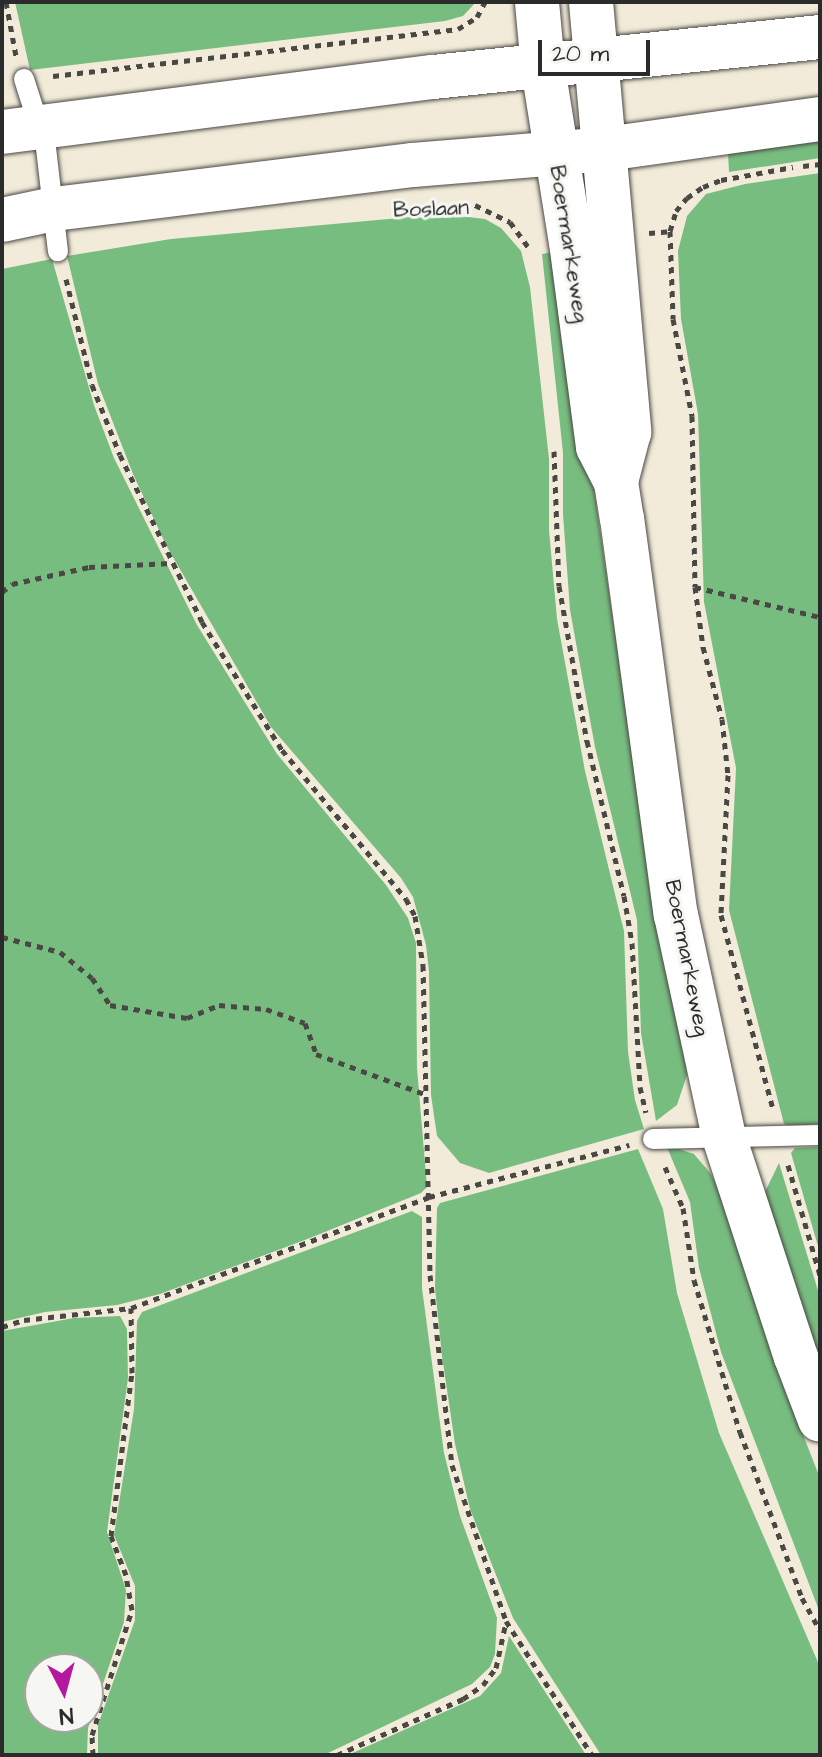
<!DOCTYPE html>
<style>
body{margin:0}
#map{position:relative;width:822px;height:1757px;overflow:hidden;background:#f3ebd9;font-family:"Architects Daughter",sans-serif}
div>[style]{position:absolute}
[style*='--x']{left:calc(var(--x)*1px);top:calc(var(--y)*1px);width:calc(var(--w)*1px);rotate:calc(var(--a)*1deg)}
.forest>*{inset:0;background:#78bd80}
.path>*{height:5px;margin-top:-2.5px;transform-origin:0;background:repeating-linear-gradient(90deg,#494845 0 6px,transparent 0 12px)}
.roads{filter:drop-shadow(0 0 2px #494845) drop-shadow(0 0 2px #494845)}
.service>*{height:20px;margin:-10px;padding:0 10px;transform-origin:10px;border-radius:10px;background:#fff}
.tertiary>*{height:44px;margin:-22px;padding:0 22px;transform-origin:22px;border-radius:22px;background:#fff}
.secondary>*{height:44px;margin:-22px;padding:0 22px;transform-origin:22px;border-radius:22px;background:#fff}
span{translate:-50% -50%;white-space:nowrap;text-align:center;line-height:1.15;-webkit-text-stroke:6px #f6f6f2;paint-order:stroke}
.street-label{font-size:22px;color:#2b2b2b}
.frame{position:absolute;inset:0;border:4px solid #2b2b2b;pointer-events:none}
.north{position:absolute;left:24px;top:1653px;width:80px;height:80px;box-sizing:border-box;background:#f6f6f2;border:2px solid #a5a5a2;border-radius:50%;rotate:174deg;font-size:22px;font-weight:700;line-height:32px;text-align:center;color:#2b2b2b}
.north::after{content:'';display:block;margin:auto;width:28px;height:36px;background:#b5179e;clip-path:polygon(50% 0,100% 100%,50% 72%,0 100%)}
.scale{position:absolute;left:538px;top:40px;width:112px;height:36px;box-sizing:border-box;border:4px solid #2b2b2b;border-top:0;padding-left:10px;font-size:24px;line-height:28px;white-space:nowrap;color:#2b2b2b;-webkit-text-stroke:6px #f6f6f2;paint-order:stroke}
</style>
<div id="map">
<div class="forest">
<div style="clip-path:polygon(15px 2px,476px 2px,463px 16px,445px 21px,30px 70px)"></div>
<div style="clip-path:polygon(820px 130px,820px 158px,729px 172px,728px 153px)"></div>
<div style="clip-path:polygon(820px 173px,820px 1124px,790px 1126px,784px 1124px,729px 910px,736px 768px,704px 602px,698px 414px,681px 319px,678px 251px,687px 216px,706px 194px,745px 184px)"></div>
<div style="clip-path:polygon(443px 214px,485px 219px,501px 228px,521px 251px,530px 287px,549px 459px,549px 530px,557px 619px,585px 771px,624px 931px,628px 1052px,635px 1100px,644px 1129px,489px 1173px,460px 1163px,437px 1136px,431px 1095px,429px 972px,426px 945px,413px 897px,401px 878px,271px 727px,166px 545px,133px 474px,98px 384px,67px 256px,171px 239px)"></div>
<div style="clip-path:polygon(559px 251px,655px 906px,686px 1062px,687px 1075px,677px 1105px,656px 1121px,641px 1033px,637px 920px,595px 747px,570px 610px,563px 514px,563px 453px,542px 254px)"></div>
<div style="clip-path:polygon(52px 259px,94px 405px,114px 458px,197px 625px,277px 754px,386px 885px,408px 918px,416px 943px,417px 1068px,427px 1187px,421px 1193px,310px 1238px,160px 1294px,117px 1305px,45px 1312px,2px 1322px,2px 269px)"></div>
<div style="clip-path:polygon(666px 1145px,694px 1154px,711px 1174px,722px 1197px,787px 1394px,820px 1478px,820px 1613px,721px 1352px,699px 1268px,690px 1202px)"></div>
<div style="clip-path:polygon(820px 1147px,820px 1253px,791px 1153px,795px 1148px)"></div>
<div style="clip-path:polygon(638px 1149px,663px 1209px,677px 1293px,719px 1433px,820px 1667px,820px 1755px,601px 1755px,513px 1618px,470px 1509px,455px 1444px,442px 1356px,435px 1288px,437px 1208px,440px 1203px)"></div>
<div style="clip-path:polygon(779px 1163px,820px 1297px,820px 1362px,763px 1196px)"></div>
<div style="clip-path:polygon(412px 1211px,422px 1217px,422px 1288px,444px 1453px,460px 1516px,497px 1618px,495px 1654px,490px 1667px,472px 1684px,324px 1755px,98px 1755px,98px 1725px,135px 1620px,135px 1586px,114px 1535px,134px 1409px,137px 1321px,142px 1312px)"></div>
<div style="clip-path:polygon(evenodd,120px 1316px,127px 1329px,128px 1378px,107px 1532px,126px 1590px,124px 1622px,88px 1728px,87px 1755px,2px 1755px,2px 1331px,74px 1318px,120px 1316px,40px 1669px,88px 1669px,88px 1717px,40px 1717px,40px 1669px)"></div>
<div style="clip-path:polygon(509px 1636px,586px 1755px,348px 1755px,480px 1696px,501px 1673px)"></div>
</div>
<div class="path">
<div style="--x:6;--y:2;--w:55;--a:79.5"></div>
<div style="--x:53;--y:76;--w:408;--a:-6.6"></div>
<div style="--x:458;--y:29;--w:22;--a:-32"></div>
<div style="--x:477;--y:17;--w:17;--a:-62"></div>
<div style="--x:803;--y:166;--w:17;--a:-7"></div>
<div style="--x:463;--y:205;--w:12;--a:0"></div>
<div style="--x:475;--y:205;--w:39;--a:26"></div>
<div style="--x:510;--y:222;--w:31;--a:54"></div>
<div style="--x:670;--y:231;--w:88;--a:88"></div>
<div style="--x:673;--y:319;--w:99;--a:78.9"></div>
<div style="--x:692;--y:416;--w:171;--a:89"></div>
<div style="--x:695;--y:587;--w:61;--a:82.4"></div>
<div style="--x:703;--y:647;--w:74;--a:75.2"></div>
<div style="--x:722;--y:719;--w:56;--a:83.9"></div>
<div style="--x:728;--y:775;--w:140;--a:92.9"></div>
<div style="--x:721;--y:915;--w:201;--a:75"></div>
<div style="--x:649;--y:233;--w:21;--a:-5"></div>
<div style="--x:670;--y:231;--w:21;--a:-73"></div>
<div style="--x:676;--y:211;--w:17;--a:-50"></div>
<div style="--x:687;--y:198;--w:19;--a:-35"></div>
<div style="--x:703;--y:187;--w:19;--a:-21"></div>
<div style="--x:721;--y:180;--w:73;--a:-10.2"></div>
<div style="--x:66;--y:279;--w:109;--a:76.2"></div>
<div style="--x:92;--y:385;--w:75;--a:68.2"></div>
<div style="--x:120;--y:455;--w:186;--a:63.8"></div>
<div style="--x:202;--y:622;--w:151;--a:58"></div>
<div style="--x:282;--y:750;--w:194;--a:50.2"></div>
<div style="--x:406;--y:899;--w:19;--a:62"></div>
<div style="--x:415;--y:916;--w:50;--a:80.7"></div>
<div style="--x:423;--y:965;--w:310;--a:88.7"></div>
<div style="--x:430;--y:1275;--w:191;--a:83.4"></div>
<div style="--x:452;--y:1465;--w:165;--a:70.9"></div>
<div style="--x:506;--y:1621;--w:159;--a:57.3"></div>
<div style="--x:554;--y:451;--w:135;--a:87.9"></div>
<div style="--x:559;--y:586;--w:158;--a:79.8"></div>
<div style="--x:587;--y:741;--w:159;--a:76.6"></div>
<div style="--x:624;--y:896;--w:48;--a:80.3"></div>
<div style="--x:632;--y:943;--w:144;--a:86.8"></div>
<div style="--x:640;--y:1087;--w:26;--a:77"></div>
<div style="--x:695;--y:587;--w:129;--a:13.5"></div>
<div style="--x:2;--y:592;--w:13;--a:-39"></div>
<div style="--x:12;--y:584;--w:79;--a:-12.4"></div>
<div style="--x:89;--y:567;--w:82;--a:-2.8"></div>
<div style="--x:2;--y:937;--w:60;--a:14.5"></div>
<div style="--x:60;--y:952;--w:41;--a:39.1"></div>
<div style="--x:92;--y:978;--w:32;--a:56"></div>
<div style="--x:110;--y:1005;--w:78;--a:9.6"></div>
<div style="--x:187;--y:1018;--w:35;--a:-22"></div>
<div style="--x:219;--y:1005;--w:47;--a:4.9"></div>
<div style="--x:266;--y:1009;--w:41;--a:19.7"></div>
<div style="--x:305;--y:1023;--w:33;--a:70"></div>
<div style="--x:316;--y:1054;--w:116;--a:20.2"></div>
<div style="--x:788;--y:1165;--w:115;--a:73.8"></div>
<div style="--x:665;--y:1167;--w:45;--a:66.3"></div>
<div style="--x:683;--y:1208;--w:73;--a:81.3"></div>
<div style="--x:694;--y:1280;--w:159;--a:73.2"></div>
<div style="--x:740;--y:1432;--w:177;--a:69.5"></div>
<div style="--x:802;--y:1598;--w:37;--a:61"></div>
<div style="--x:2;--y:1327;--w:23;--a:-18"></div>
<div style="--x:24;--y:1320;--w:108;--a:-6.4"></div>
<div style="--x:131;--y:1308;--w:318;--a:-20.4"></div>
<div style="--x:429;--y:1197;--w:207;--a:-14.6"></div>
<div style="--x:93;--y:1755;--w:20;--a:-93"></div>
<div style="--x:92;--y:1735;--w:131;--a:-72.3"></div>
<div style="--x:132;--y:1610;--w:36;--a:-100"></div>
<div style="--x:126;--y:1575;--w:42;--a:-111"></div>
<div style="--x:111;--y:1536;--w:164;--a:-82.7"></div>
<div style="--x:132;--y:1373;--w:65;--a:-90.9"></div>
<div style="--x:337;--y:1755;--w:138;--a:-24"></div>
<div style="--x:463;--y:1699;--w:24;--a:-35"></div>
<div style="--x:483;--y:1685;--w:21;--a:-53"></div>
<div style="--x:496;--y:1668;--w:47;--a:-77.7"></div>
</div>
<div class="roads">
<div class="service">
<div style="--x:24;--y:79;--w:72;--a:72.3"></div>
<div style="--x:46;--y:148;--w:104;--a:83.4"></div>
<div style="--x:653;--y:1139;--w:167;--a:-1.4"></div>
</div>
<div class="tertiary">
<div style="--x:537;--y:2;--w:66;--a:84.8"></div>
<div style="--x:543;--y:68;--w:176;--a:80.9"></div>
<div style="--x:571;--y:242;--w:207;--a:82.5"></div>
<div style="--x:598;--y:447;--w:39;--a:63"></div>
<div style="--x:616;--y:482;--w:36;--a:81"></div>
<div style="--x:622;--y:518;--w:401;--a:82.3"></div>
<div style="--x:676;--y:915;--w:227;--a:77.8"></div>
<div style="--x:724;--y:1137;--w:231;--a:71.9"></div>
<div style="--x:796;--y:1357;--w:67;--a:69.1"></div>
<div style="--x:591;--y:2;--w:432;--a:84.9"></div>
<div style="--x:629;--y:432;--w:52;--a:104.6"></div>
</div>
<div class="secondary">
<div style="--x:2;--y:132;--w:434;--a:-7.3"></div>
<div style="--x:433;--y:77;--w:389;--a:-5.9"></div>
<div style="--x:2;--y:220;--w:53;--a:-11.9"></div>
<div style="--x:54;--y:209;--w:362;--a:-7"></div>
<div style="--x:413;--y:165;--w:194;--a:-4.7"></div>
<div style="--x:606;--y:149;--w:216;--a:-8"></div>
</div>
</div>
<div class="street-label">
<span style="left:431px;top:209px;rotate:-2deg">Boslaan</span>
<span style="left:569px;top:244px;rotate:81deg">Boermarkeweg</span>
<span style="left:687px;top:958px;rotate:79deg">Boermarkeweg</span>
</div>
<div class="frame"></div>
<div class="north">N</div>
<div class="scale">20 m</div>
</div>
